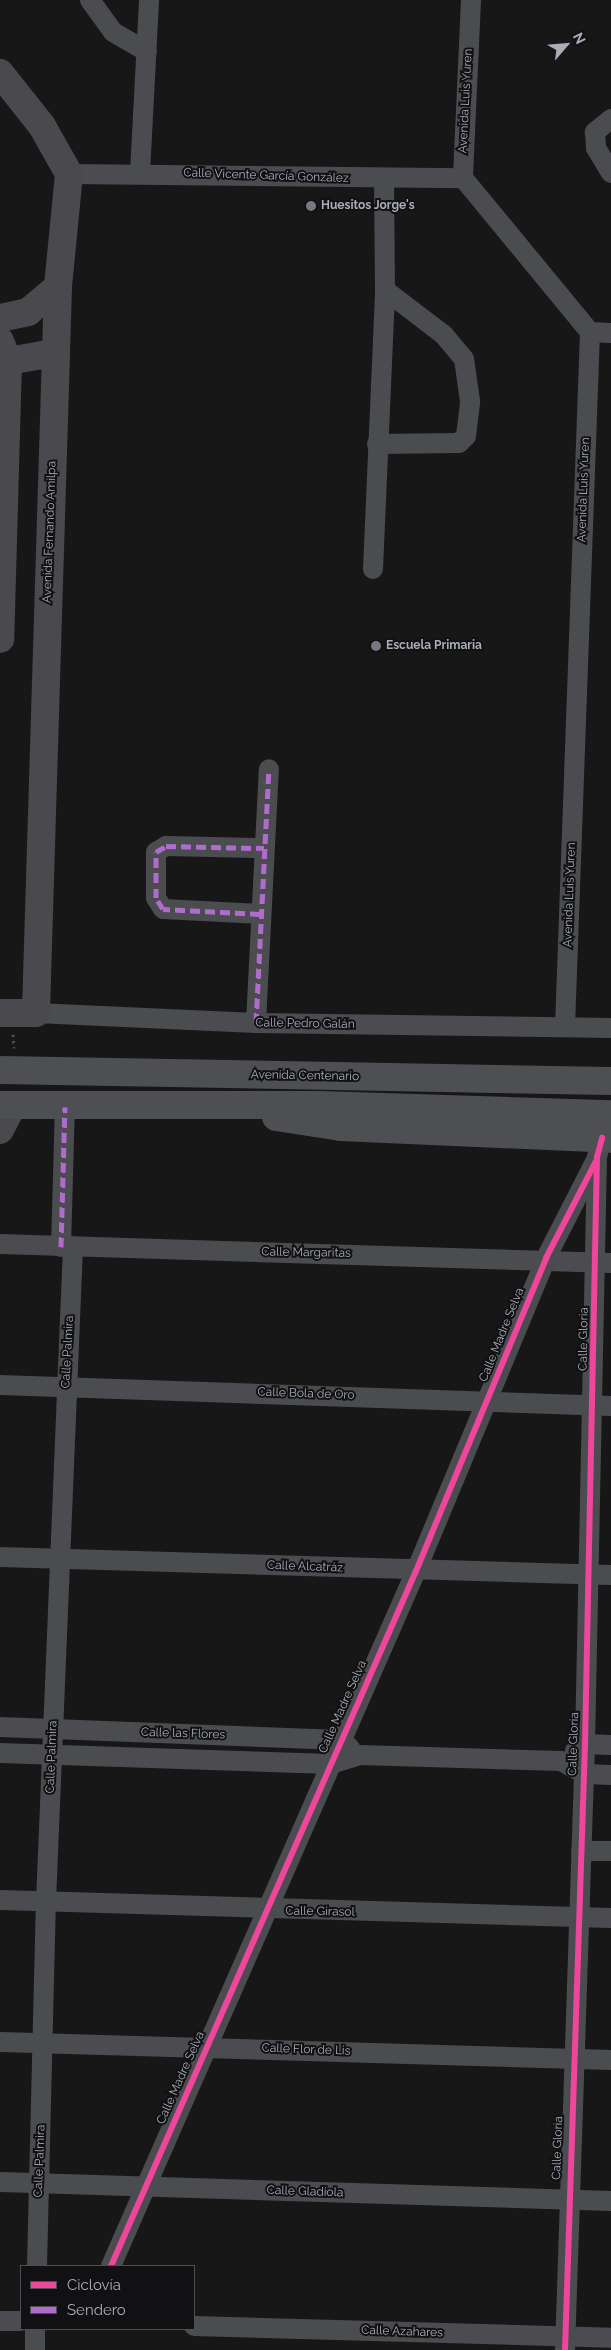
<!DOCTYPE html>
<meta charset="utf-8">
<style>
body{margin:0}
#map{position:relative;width:611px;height:2350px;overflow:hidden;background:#171717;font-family:Raleway,sans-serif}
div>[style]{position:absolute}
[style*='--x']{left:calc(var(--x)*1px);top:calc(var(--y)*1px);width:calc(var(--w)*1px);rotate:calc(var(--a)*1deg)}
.path>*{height:3px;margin-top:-1.5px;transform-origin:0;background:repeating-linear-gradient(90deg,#4d4e52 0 2.5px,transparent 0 6.5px)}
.street>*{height:20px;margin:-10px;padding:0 10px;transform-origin:10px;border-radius:10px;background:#4b4c50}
.secondary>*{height:28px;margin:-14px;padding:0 14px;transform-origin:14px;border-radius:14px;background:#4a4a4e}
.primary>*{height:28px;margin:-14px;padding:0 14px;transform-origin:14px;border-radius:14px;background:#4d4f52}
.quiet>*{height:5px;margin-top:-2.5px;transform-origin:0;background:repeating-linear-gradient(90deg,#b06ccc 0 10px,transparent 0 15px)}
.cycleway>*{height:6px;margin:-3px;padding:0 3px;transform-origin:3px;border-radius:3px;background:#ed469a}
.dots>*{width:14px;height:14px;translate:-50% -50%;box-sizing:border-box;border:2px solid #111113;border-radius:50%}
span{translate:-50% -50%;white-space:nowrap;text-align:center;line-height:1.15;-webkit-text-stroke:4px #111113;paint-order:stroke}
.street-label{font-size:12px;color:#a8adb8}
.poi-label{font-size:12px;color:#a8adb8;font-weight:700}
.left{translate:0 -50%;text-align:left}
.legend{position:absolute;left:20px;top:2265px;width:175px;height:65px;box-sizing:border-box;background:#111113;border:1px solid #4d4f55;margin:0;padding:6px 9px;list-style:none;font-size:15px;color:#a8adb8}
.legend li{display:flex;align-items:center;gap:10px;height:25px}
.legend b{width:25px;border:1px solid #4d4f55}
.north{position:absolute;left:541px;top:20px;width:50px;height:50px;-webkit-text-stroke:4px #111113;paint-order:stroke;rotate:63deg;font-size:14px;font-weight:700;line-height:20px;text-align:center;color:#a8adb8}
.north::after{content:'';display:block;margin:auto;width:18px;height:22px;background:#a8adb8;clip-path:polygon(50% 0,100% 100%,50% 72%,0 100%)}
</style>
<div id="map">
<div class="path">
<div style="--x:13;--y:1034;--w:14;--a:86"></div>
</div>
<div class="street">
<div style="--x:90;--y:0;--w:39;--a:54"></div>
<div style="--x:113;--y:32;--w:39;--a:30"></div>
<div style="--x:471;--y:0;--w:178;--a:92.6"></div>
<div style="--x:463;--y:178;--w:200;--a:50.5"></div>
<div style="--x:590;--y:332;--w:694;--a:92.06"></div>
<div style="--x:611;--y:119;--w:21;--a:141"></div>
<div style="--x:595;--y:132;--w:16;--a:86"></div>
<div style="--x:596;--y:148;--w:29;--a:59"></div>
<div style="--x:140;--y:173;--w:173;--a:-87"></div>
<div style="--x:69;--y:174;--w:394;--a:0.6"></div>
<div style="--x:590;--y:332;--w:21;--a:3"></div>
<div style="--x:377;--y:444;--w:82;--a:-0.7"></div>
<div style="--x:459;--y:443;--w:10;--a:-45"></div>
<div style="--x:466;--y:436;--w:35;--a:-83"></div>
<div style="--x:470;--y:401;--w:42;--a:-98.1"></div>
<div style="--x:464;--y:359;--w:31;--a:-130"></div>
<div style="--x:444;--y:335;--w:74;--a:-142.7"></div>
<div style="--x:373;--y:569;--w:279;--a:-87.5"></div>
<div style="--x:385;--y:290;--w:110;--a:-90.5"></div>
<div style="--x:260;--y:914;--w:97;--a:-177"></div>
<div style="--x:163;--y:909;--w:13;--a:-122"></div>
<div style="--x:156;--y:898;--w:46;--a:-90"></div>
<div style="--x:156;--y:852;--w:12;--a:-31"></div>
<div style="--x:166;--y:846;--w:98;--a:1.2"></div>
<div style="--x:36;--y:1013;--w:220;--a:2.6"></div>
<div style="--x:256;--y:1023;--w:355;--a:0.8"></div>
<div style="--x:256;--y:1023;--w:254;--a:-87.1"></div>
<div style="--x:0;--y:1244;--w:611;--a:1.78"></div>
<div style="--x:61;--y:1247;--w:140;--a:-88.4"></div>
<div style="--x:0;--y:1385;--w:611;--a:1.97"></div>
<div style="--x:0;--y:1557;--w:611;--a:1.69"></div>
<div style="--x:0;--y:1727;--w:341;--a:2.2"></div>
<div style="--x:341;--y:1740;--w:12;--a:42"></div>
<div style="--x:575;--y:1751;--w:12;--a:-35"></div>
<div style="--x:585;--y:1744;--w:26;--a:2"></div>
<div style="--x:0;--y:1753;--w:331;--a:1.9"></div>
<div style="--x:331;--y:1764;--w:30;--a:-17"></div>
<div style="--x:360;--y:1755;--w:201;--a:1.7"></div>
<div style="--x:561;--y:1761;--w:26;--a:29"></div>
<div style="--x:584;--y:1774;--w:27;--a:2"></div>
<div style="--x:581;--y:1851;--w:30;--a:0"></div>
<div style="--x:0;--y:1900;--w:611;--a:1.69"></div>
<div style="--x:0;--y:2042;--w:611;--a:1.69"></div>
<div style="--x:0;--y:2182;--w:611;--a:1.78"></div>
<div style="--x:37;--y:2266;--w:364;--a:-88.6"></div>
<div style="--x:46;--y:1902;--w:656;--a:-87.64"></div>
<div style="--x:111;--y:2266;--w:759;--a:-66.31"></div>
<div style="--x:416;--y:1571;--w:339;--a:-67.4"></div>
<div style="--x:546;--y:1258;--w:110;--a:-63"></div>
<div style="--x:0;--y:2321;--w:21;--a:0"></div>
<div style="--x:194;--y:2326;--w:417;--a:1.6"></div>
<div style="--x:35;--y:2350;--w:21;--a:-90"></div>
<div style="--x:565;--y:2350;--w:606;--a:-88.11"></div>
<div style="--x:585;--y:1744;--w:587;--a:-88.83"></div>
<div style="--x:597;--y:1157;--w:20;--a:-75"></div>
</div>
<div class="secondary">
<div style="--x:0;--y:73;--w:68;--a:51.6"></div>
<div style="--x:42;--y:126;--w:55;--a:60.6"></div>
<div style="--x:69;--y:174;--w:114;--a:95.6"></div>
<div style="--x:58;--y:287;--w:726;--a:91.74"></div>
<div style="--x:36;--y:1013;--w:36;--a:180"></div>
<div style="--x:0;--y:318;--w:29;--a:-12"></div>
<div style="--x:28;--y:312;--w:39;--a:-40"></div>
<div style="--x:0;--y:341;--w:22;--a:68"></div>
<div style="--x:8;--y:361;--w:278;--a:91.6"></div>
<div style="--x:8;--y:361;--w:35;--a:-10"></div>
<div style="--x:42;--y:355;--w:14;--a:17"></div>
<div style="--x:0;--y:1130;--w:27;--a:-63"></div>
</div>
<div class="primary">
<div style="--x:0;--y:1070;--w:611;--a:1.03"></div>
<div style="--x:0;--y:1105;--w:319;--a:0"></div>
<div style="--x:319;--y:1105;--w:292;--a:1.8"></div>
<div style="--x:276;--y:1117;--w:66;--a:8.7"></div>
<div style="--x:341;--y:1127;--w:270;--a:2.5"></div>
</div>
<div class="quiet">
<div style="--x:260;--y:914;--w:97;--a:-177"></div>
<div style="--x:163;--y:909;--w:13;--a:-122"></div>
<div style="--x:156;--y:898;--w:46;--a:-90"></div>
<div style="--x:156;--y:852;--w:12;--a:-31"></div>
<div style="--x:166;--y:846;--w:98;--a:1.2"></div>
<div style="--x:256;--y:1023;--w:254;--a:-87.1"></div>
<div style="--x:61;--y:1247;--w:140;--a:-88.4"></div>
</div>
<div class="cycleway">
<div style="--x:111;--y:2266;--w:759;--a:-66.31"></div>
<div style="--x:416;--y:1571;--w:339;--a:-67.4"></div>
<div style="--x:546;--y:1258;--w:109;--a:-62.7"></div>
<div style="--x:565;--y:2350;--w:606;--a:-88.11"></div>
<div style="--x:585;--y:1744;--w:587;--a:-88.83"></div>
<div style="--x:597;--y:1157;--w:20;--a:-75"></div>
</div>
<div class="dots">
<div style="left:311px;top:206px;background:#757880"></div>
<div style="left:376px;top:646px;background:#757880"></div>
</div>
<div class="street-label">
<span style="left:466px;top:101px;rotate:-87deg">Avenida Luis Yuren</span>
<span style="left:266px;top:176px;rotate:2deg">Calle Vicente García González</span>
<span style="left:584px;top:490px;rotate:-88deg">Avenida Luis Yuren</span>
<span style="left:50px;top:532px;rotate:-88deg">Avenida Fernando Amilpa</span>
<span style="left:570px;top:895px;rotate:-88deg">Avenida Luis Yuren</span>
<span style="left:305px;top:1024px;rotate:1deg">Calle Pedro Galán</span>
<span style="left:305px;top:1076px;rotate:1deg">Avenida Centenario</span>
<span style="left:306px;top:1253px;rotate:1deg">Calle Margaritas</span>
<span style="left:502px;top:1335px;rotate:-68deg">Calle Madre Selva</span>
<span style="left:584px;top:1339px;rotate:-89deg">Calle Gloria</span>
<span style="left:68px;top:1352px;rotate:-87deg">Calle Palmira</span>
<span style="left:306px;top:1394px;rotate:2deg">Calle Bola de Oro</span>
<span style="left:305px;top:1567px;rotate:2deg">Calle Alcatráz</span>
<span style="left:343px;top:1707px;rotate:-66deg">Calle Madre Selva</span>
<span style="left:183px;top:1734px;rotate:2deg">Calle las Flores</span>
<span style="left:574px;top:1744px;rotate:-88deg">Calle Gloria</span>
<span style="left:52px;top:1757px;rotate:-88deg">Calle Palmira</span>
<span style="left:320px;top:1912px;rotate:1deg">Calle Girasol</span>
<span style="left:306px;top:2050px;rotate:2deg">Calle Flor de Lis</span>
<span style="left:181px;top:2078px;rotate:-66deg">Calle Madre Selva</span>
<span style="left:558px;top:2148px;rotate:-88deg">Calle Gloria</span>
<span style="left:40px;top:2161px;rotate:-88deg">Calle Palmira</span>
<span style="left:305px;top:2192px;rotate:2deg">Calle Gladiola</span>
<span style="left:402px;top:2332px;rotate:2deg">Calle Azahares</span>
</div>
<div class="poi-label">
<span class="left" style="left:321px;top:206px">Huesitos Jorge's</span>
<span class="left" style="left:386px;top:646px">Escuela Primaria</span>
</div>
<ul class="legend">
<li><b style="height:6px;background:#ed469a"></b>Ciclovía</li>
<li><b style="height:6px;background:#b06ccc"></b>Sendero</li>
</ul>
<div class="north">N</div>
</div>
